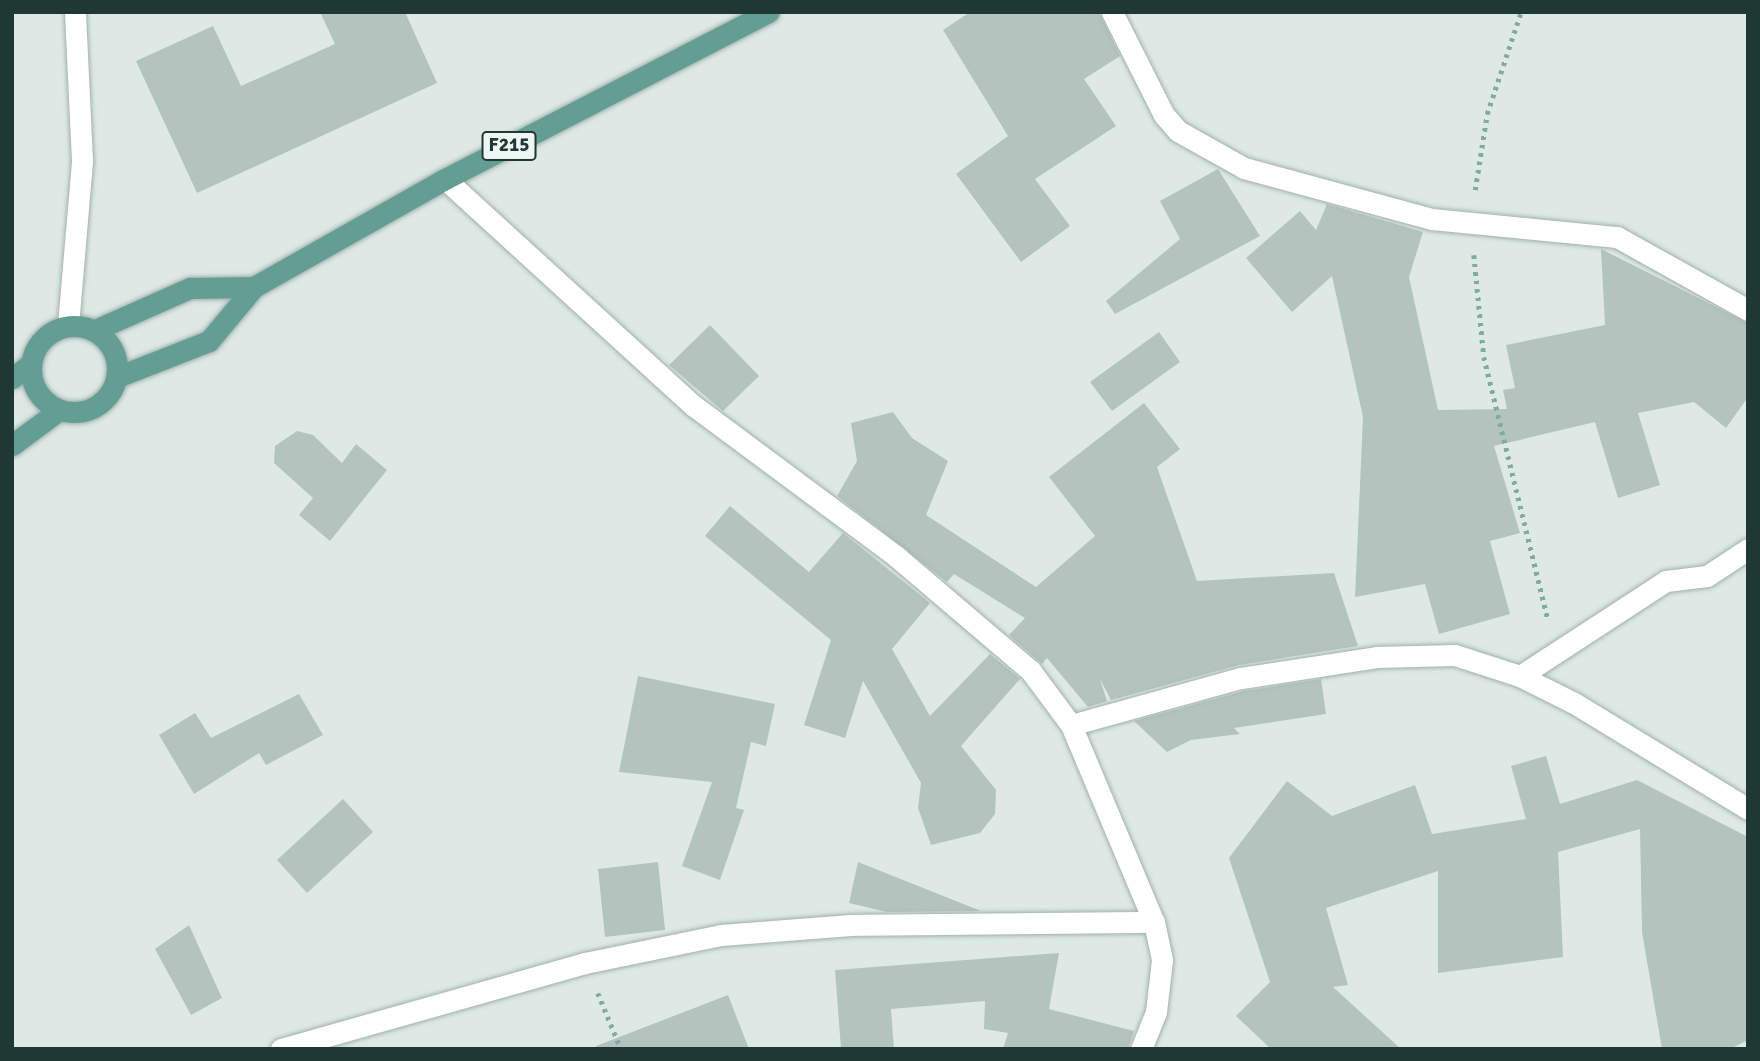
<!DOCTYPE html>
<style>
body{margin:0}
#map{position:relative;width:1760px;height:1061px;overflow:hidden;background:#dee9e5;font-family:Signika,sans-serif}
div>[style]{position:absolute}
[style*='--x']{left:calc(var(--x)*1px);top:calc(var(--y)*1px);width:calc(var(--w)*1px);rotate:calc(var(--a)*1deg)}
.building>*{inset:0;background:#b3c4be}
.path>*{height:4.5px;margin-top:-2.25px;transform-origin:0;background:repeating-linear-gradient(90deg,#7faca1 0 3.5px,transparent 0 8.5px)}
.roads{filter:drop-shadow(0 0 2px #a1b0ac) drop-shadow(0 0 2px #a1b0ac)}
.street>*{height:21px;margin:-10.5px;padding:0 10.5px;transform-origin:10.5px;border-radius:10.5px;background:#fff}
.secondary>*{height:21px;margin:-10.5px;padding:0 10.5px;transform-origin:10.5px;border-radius:10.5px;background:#fff}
.primary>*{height:21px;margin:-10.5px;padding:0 10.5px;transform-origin:10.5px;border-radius:10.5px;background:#639e93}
.primary>.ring{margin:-10.5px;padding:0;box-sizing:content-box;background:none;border:21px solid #639e93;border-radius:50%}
span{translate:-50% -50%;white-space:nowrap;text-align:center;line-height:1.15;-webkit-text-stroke:5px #eef6f3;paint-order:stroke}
.shield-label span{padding:2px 5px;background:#eef6f3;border:2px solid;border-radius:5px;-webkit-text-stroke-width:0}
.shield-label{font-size:19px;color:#203833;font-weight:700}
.frame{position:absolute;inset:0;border:14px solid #203833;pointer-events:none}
</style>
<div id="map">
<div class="building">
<div style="clip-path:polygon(320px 12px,405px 12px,437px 83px,197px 193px,136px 61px,213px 26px,241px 86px,335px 44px)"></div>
<div style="clip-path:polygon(970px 12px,1099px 12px,1120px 56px,1084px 79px,1116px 126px,1035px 179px,1070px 226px,1021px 262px,956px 174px,1008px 136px,943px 30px)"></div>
<div style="clip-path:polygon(1218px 169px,1260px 236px,1115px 314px,1106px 301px,1180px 239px,1160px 201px)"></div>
<div style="clip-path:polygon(1327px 204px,1423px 232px,1409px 277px,1438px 410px,1507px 409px,1503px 390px,1515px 388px,1506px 345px,1605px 325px,1601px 249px,1748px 323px,1748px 397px,1726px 428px,1694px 402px,1638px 413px,1660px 485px,1618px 498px,1595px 422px,1494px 446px,1520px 533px,1490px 541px,1510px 614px,1439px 634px,1425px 584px,1355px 597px,1363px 417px,1332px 276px,1292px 312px,1246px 258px,1300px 211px,1316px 230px)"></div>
<div style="clip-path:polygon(710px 325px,759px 376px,723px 411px,669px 365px)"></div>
<div style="clip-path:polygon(1159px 332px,1180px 362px,1112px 411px,1090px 382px)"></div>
<div style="clip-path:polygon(1144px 403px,1180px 449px,1157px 467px,1197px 581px,1334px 573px,1358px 646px,1239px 665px,1111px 700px,1100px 679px,1107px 701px,1088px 707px,1047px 658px,1042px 664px,1009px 635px,1025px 618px,954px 574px,947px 582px,837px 496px,857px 461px,851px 423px,893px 412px,912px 438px,948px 461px,926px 515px,1036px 587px,1095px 536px,1049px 477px)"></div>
<div style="clip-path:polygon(297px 431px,313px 435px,342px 463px,356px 444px,387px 470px,330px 541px,299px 515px,313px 498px,274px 463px,275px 446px)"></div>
<div style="clip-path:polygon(730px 506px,809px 572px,843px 533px,930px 603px,892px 649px,930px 716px,990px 654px,1020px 679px,961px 746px,996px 790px,995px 814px,980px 833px,931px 845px,918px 808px,921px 783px,863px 681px,845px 738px,804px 725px,831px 640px,705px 536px)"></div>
<div style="clip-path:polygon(638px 676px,775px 704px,766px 746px,751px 742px,736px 808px,744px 810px,720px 880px,682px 866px,712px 782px,619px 772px)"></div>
<div style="clip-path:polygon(1321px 679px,1326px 714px,1234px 728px,1240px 734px,1191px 740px,1167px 752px,1134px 721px,1244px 691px)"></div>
<div style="clip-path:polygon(299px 694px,323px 735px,266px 765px,259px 753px,194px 794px,159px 735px,195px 713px,211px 738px)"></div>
<div style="clip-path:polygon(1546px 756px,1560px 804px,1637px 780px,1748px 837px,1748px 1040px,1730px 1049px,1662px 1049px,1642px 932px,1640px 829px,1558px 852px,1563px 957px,1438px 973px,1438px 871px,1326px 908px,1348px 985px,1333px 987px,1401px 1049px,1271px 1049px,1236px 1016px,1270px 982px,1229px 858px,1287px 781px,1332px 816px,1415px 785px,1432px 834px,1526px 819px,1511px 766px)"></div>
<div style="clip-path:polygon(343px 799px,373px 832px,307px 893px,277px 860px)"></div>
<div style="clip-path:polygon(658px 862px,665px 930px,605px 937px,598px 869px)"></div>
<div style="clip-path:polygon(858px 862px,981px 911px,887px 912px,849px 903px)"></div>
<div style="clip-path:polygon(189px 925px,222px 998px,191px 1015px,155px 949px)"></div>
<div style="clip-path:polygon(1059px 953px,1049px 1009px,1134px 1031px,1128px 1049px,1003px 1049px,1008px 1033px,984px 1029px,985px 1001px,891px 1009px,894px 1049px,841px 1049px,835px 970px)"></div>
<div style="clip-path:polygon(728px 995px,749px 1049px,596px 1049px,596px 1046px)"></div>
</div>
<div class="path">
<div style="--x:1475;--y:190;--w:77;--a:-81"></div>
<div style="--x:1487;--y:114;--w:108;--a:-71.6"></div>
<div style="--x:1474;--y:255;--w:102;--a:84.4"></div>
<div style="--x:1484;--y:357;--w:270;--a:76.3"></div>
<div style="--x:598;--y:993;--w:61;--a:67.7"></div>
</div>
<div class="roads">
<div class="street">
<div style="--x:1112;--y:12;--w:115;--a:63.2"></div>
<div style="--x:1164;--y:115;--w:21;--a:49"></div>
<div style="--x:1178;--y:131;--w:76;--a:29.3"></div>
<div style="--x:1244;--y:168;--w:195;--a:15.2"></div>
<div style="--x:1432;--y:219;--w:186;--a:5.6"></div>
<div style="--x:1617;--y:237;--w:150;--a:29.1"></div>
<div style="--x:445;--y:179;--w:337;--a:42.4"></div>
<div style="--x:694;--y:406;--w:253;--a:36.6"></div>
<div style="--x:897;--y:557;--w:175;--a:40.4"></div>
<div style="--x:1030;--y:670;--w:69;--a:53.3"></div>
<div style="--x:1071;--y:725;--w:214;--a:67.2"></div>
<div style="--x:1154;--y:922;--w:39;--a:78"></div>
<div style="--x:1162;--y:960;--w:52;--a:96.6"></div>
<div style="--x:1156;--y:1012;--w:40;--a:112"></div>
<div style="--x:1520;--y:676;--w:174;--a:-33.1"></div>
<div style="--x:1666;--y:581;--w:41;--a:-7"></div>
<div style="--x:1707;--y:576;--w:49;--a:-33.4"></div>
<div style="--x:1071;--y:725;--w:176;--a:-15.5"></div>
<div style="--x:1241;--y:678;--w:137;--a:-8.8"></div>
<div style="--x:1376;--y:657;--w:79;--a:-1.5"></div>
<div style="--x:1455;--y:655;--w:68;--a:17.9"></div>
<div style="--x:1520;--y:676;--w:60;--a:26.6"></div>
<div style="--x:1574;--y:703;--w:204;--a:31.3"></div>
<div style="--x:281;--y:1049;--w:316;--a:-15.8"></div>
<div style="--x:585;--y:963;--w:139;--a:-11.6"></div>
<div style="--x:721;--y:935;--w:130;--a:-4.4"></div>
<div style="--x:851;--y:925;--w:303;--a:-0.6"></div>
</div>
<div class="secondary">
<div style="--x:68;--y:325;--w:165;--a:-85.1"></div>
<div style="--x:82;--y:161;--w:149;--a:-92.7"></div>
</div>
<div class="primary">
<div class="ring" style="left:31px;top:326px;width:65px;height:65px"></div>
<div style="--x:95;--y:330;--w:104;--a:-23.9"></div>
<div style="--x:190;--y:288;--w:64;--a:-0.9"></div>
<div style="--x:254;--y:287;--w:219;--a:-29.5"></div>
<div style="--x:445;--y:179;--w:364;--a:-27.3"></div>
<div style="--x:117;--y:377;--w:99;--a:-21.4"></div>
<div style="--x:209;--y:341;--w:70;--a:-50.2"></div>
<div style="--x:12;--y:378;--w:21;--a:-37"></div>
<div style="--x:12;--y:445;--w:57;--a:-36.5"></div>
</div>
</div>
<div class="shield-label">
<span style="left:509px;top:146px">F215</span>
</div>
<div class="frame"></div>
</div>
